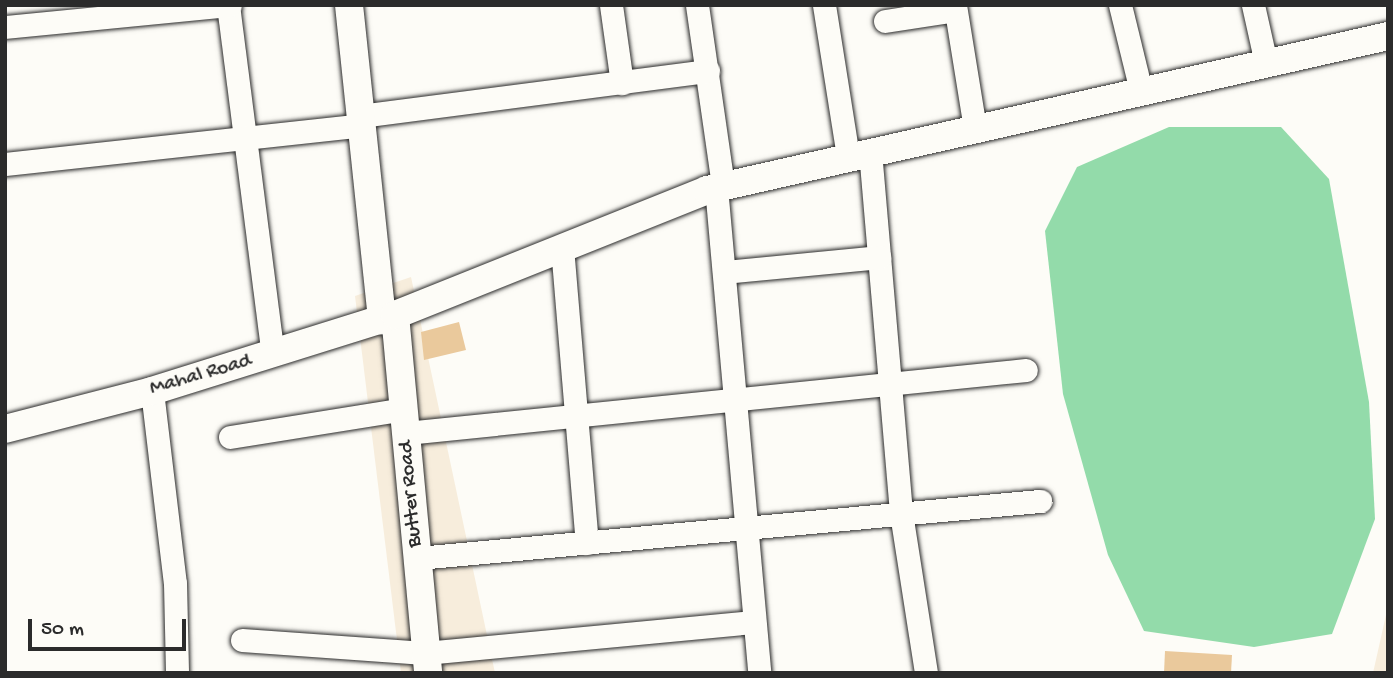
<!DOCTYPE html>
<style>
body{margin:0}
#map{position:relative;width:1393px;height:678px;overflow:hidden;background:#fdfcf7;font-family:"Gochi Hand",sans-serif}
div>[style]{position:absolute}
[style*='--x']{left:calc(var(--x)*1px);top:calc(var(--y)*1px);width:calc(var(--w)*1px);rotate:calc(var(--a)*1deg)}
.built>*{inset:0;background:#f7eddc}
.green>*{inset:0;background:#93dbaa}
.building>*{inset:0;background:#eac99c}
.roads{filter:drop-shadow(0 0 2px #2b2b2b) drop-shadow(0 0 2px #2b2b2b)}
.minor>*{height:23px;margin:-11.5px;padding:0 11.5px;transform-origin:11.5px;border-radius:11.5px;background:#fdfcf7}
.tertiary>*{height:28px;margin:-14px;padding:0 14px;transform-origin:14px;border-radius:14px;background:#fdfcf7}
span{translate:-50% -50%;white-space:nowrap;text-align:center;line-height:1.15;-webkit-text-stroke:5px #fdfcf7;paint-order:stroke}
.street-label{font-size:21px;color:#2b2b2b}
.frame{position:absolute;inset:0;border:7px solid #2b2b2b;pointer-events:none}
.scale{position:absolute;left:28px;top:619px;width:158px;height:32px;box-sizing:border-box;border:4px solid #2b2b2b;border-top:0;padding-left:9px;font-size:21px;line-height:24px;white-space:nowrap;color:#2b2b2b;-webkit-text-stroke:5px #fdfcf7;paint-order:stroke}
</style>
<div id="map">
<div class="built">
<div style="clip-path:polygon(411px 277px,495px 673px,401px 673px,355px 296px)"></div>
<div style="clip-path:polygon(1388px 606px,1388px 673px,1373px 673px)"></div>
</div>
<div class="green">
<div style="clip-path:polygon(1169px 127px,1281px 127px,1329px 179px,1369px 402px,1375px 519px,1332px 634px,1254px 647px,1144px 631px,1108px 555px,1063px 394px,1045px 231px,1077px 167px)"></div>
</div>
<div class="building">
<div style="clip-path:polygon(459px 322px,466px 350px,424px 360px,421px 332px)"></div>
<div style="clip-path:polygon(1165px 651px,1232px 655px,1231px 673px,1164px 673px)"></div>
</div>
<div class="roads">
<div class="minor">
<div style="--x:228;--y:5;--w:352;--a:82.7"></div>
<div style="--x:611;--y:5;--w:79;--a:82"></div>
<div style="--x:697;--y:5;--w:182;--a:81.8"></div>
<div style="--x:824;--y:5;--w:153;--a:81"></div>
<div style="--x:955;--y:5;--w:126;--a:80.8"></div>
<div style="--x:1120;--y:5;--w:89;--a:76.3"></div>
<div style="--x:1253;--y:5;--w:59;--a:77.4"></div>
<div style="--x:885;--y:21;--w:71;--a:-8.9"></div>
<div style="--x:5;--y:27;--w:226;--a:-5.6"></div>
<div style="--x:360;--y:116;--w:351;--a:-7.4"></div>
<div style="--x:870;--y:151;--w:363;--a:85.1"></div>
<div style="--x:901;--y:513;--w:162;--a:81.1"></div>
<div style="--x:5;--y:164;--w:359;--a:-6.2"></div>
<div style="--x:716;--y:187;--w:488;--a:84.9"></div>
<div style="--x:562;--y:247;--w:297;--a:85.2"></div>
<div style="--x:724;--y:272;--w:156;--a:-5.5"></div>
<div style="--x:152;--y:391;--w:193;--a:83.2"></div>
<div style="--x:175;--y:583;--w:90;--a:88.7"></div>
<div style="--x:406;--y:433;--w:623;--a:-5.8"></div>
<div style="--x:230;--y:437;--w:176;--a:-9.1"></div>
<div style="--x:418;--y:558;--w:625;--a:-5.24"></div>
<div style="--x:242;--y:640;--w:183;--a:4.1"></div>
<div style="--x:425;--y:653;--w:330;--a:-5.4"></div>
</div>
<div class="tertiary">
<div style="--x:349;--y:5;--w:317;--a:84"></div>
<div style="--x:395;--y:315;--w:360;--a:84.7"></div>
<div style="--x:5;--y:429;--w:152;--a:-14.5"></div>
<div style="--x:152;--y:391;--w:255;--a:-17.4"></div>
<div style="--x:395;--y:315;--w:336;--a:-21.8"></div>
<div style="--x:707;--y:190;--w:698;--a:-12.74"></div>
</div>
</div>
<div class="street-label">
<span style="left:201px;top:376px;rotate:-16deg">Mahal Road</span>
<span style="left:412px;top:494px;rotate:-95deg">Butter Road</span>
</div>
<div class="frame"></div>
<div class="scale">50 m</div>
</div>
